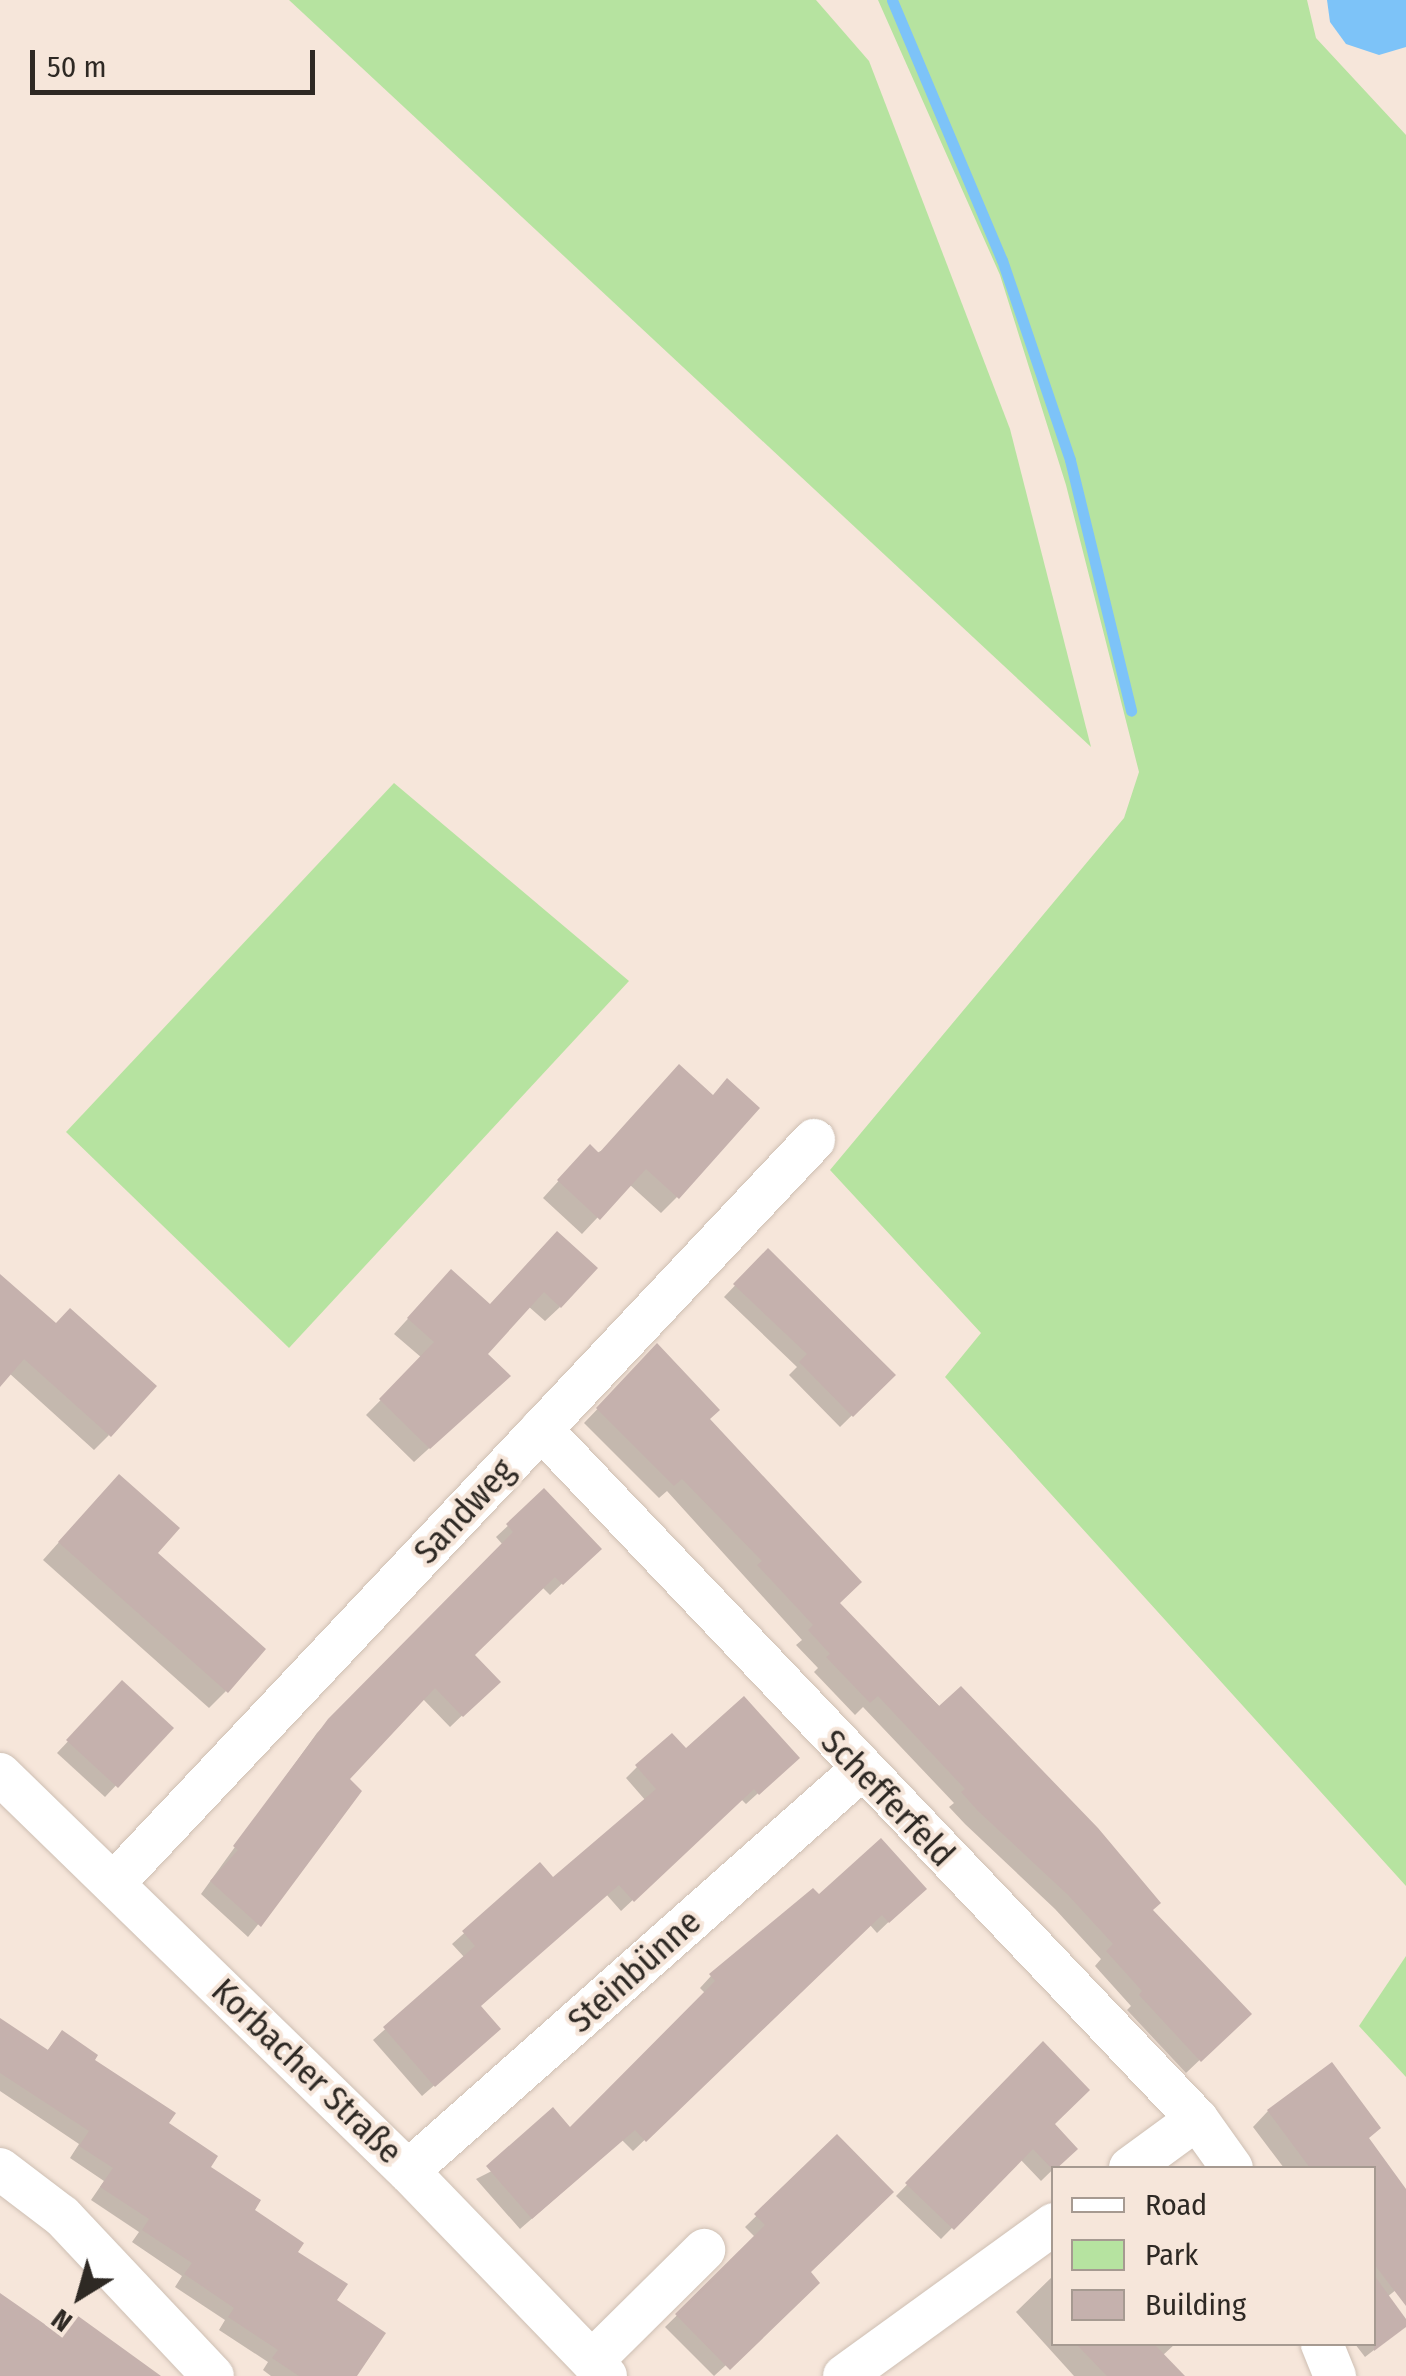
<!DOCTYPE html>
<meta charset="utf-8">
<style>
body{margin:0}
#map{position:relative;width:1406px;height:2376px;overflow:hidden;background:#f6e6da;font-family:"Fira Sans Condensed",sans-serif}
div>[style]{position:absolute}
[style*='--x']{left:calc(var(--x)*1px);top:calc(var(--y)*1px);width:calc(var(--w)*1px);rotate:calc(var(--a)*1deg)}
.green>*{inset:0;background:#b6e3a0}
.water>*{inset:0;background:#7dc3f8}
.shadow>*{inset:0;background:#0003}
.stream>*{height:11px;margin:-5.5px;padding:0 5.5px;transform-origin:5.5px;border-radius:5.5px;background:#7dc3f8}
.building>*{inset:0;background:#c5b1ad}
.roads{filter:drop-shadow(0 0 2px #cebfb3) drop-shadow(0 0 2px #cebfb3)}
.minor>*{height:42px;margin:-21px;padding:0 21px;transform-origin:21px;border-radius:21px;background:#fff}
span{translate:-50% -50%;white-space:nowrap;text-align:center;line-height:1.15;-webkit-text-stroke:8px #f6e6da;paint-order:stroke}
.street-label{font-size:35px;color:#2e2924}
.legend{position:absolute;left:1051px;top:2166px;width:325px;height:180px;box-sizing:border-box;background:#f6e6da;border:2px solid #a69a91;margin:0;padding:12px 18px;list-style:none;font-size:30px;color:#2e2924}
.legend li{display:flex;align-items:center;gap:20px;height:50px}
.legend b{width:50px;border:2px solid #a69a91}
.north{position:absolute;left:30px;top:2246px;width:100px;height:100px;-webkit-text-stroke:8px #f6e6da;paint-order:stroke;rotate:217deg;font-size:28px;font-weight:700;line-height:40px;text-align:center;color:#2e2924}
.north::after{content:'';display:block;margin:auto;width:35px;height:45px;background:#2e2924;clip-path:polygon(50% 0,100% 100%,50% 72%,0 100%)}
.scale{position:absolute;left:30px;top:50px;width:285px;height:45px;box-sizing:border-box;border:5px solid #2e2924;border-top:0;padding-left:12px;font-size:30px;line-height:35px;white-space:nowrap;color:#2e2924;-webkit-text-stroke:8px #f6e6da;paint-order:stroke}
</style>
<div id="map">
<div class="green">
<div style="clip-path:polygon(289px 0,816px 0,869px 61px,1010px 429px,1091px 747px)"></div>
<div style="clip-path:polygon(878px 0,1307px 0,1316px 38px,1406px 135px,1406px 1886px,945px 1377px,981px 1333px,830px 1170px,1124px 818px,1139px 772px,1066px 485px,1000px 275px)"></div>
<div style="clip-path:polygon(394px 783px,629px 981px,289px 1348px,66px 1132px)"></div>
<div style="clip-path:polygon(1406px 1956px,1406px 2077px,1359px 2026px)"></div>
</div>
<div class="water">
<div style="clip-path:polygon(1327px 0,1406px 0,1406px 47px,1379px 55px,1346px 44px,1330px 22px)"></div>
</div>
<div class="shadow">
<div style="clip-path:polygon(712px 1097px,677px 1197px,661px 1213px,629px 1184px,582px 1234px,543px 1198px,574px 1164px)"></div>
<div style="clip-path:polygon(542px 1248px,560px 1307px,545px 1321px,528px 1306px,484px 1354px,493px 1390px,414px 1462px,366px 1415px,422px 1358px,394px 1334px,437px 1287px,489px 1307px)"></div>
<div style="clip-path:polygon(768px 1251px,893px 1375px,840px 1427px,789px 1375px,797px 1367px,724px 1297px)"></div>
<div style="clip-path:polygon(0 1277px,109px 1435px,94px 1450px,9px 1373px,0 1382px)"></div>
<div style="clip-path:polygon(657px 1347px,837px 1604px,1248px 2014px,1186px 2073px,1127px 2010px,1131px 2006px,1095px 1966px,1101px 1959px,1055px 1909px,965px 1824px,949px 1807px,954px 1803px,863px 1707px,855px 1715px,814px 1672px,818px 1668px,796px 1645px,802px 1640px,667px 1491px,659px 1498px,584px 1423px)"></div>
<div style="clip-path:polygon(544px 1492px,598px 1549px,550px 1595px,542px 1587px,472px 1655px,497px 1682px,450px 1727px,422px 1698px,346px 1780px,335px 1827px,248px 1937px,201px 1894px,317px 1733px,503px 1545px,496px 1537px)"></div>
<div style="clip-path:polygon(102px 1494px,155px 1553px,226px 1691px,209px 1708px,43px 1560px)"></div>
<div style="clip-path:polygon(122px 1684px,170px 1728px,105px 1797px,57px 1753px)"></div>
<div style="clip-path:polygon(686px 1751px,785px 1769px,746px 1804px,741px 1799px,621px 1911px,606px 1894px,479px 2007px,486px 2040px,422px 2096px,373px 2040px,465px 1958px,452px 1944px,540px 1865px,553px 1880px,646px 1801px,626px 1778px,637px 1767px)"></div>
<div style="clip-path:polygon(924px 1888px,877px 1933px,870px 1925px,633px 2151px,622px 2140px,520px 2229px,476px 2179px,570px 2131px,706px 1994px,700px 1988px,711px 1976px,819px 1898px)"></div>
<div style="clip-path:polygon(62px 2033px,295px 2253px,334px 2301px,354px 2376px,271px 2376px,263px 2370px,268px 2362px,219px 2330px,225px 2320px,175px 2287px,182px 2276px,132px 2242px,139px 2232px,91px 2200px,104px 2181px,70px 2158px,79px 2144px,0 2091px,0 2037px,46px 2052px)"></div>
<div style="clip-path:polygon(1043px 2045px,1052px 2124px,1074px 2149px,1041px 2181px,1020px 2159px,941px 2239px,896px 2196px)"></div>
<div style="clip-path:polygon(1268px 2111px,1367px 2139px,1406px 2191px,1406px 2282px,1387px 2297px,1406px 2325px,1365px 2357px,1355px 2344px,1374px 2344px,1374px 2168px,1284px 2168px,1253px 2127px)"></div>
<div style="clip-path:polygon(837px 2137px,808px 2272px,817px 2282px,714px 2376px,665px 2327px,756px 2238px,745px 2227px)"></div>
<div style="clip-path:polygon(1054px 2275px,1054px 2344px,1175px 2344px,1162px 2356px,1181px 2376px,1074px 2376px,1016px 2312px)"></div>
</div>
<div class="stream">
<div style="--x:892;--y:0;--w:282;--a:67.1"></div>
<div style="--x:1002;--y:260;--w:211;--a:71.2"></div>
<div style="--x:1070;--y:460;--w:258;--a:76.3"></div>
</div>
<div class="building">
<div style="clip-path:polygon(679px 1064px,713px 1095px,727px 1078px,760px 1108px,679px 1199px,646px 1169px,600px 1220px,557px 1180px,590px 1144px,599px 1153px)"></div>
<div style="clip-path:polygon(557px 1231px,598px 1268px,561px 1308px,544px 1292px,488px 1354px,511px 1376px,430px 1449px,379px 1399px,434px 1342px,407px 1318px,451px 1269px,490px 1304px)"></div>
<div style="clip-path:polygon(768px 1248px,896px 1375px,853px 1417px,799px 1362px,807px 1354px,733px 1284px)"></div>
<div style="clip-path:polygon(0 1274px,56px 1323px,70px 1308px,157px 1386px,111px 1437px,24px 1359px,0 1387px)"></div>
<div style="clip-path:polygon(657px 1343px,720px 1410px,710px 1419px,862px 1582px,840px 1603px,939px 1706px,961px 1686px,1098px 1828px,1161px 1903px,1153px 1910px,1252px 2014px,1201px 2062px,1139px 1995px,1142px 1991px,1106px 1951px,1113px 1944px,1068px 1895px,978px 1811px,961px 1792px,965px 1789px,878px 1696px,870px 1703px,826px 1657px,830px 1654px,808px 1630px,813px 1625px,757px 1565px,762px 1561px,682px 1479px,674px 1486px,596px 1408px)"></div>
<div style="clip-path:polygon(119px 1474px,180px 1528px,158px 1553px,266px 1649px,228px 1693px,58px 1542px)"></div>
<div style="clip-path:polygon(544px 1488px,602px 1549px,563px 1585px,555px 1577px,475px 1655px,501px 1682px,463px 1717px,435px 1688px,350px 1779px,362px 1791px,261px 1927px,210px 1881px,238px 1850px,233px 1846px,328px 1719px,513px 1532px,506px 1524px)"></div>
<div style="clip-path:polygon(122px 1680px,174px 1728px,118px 1788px,66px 1740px)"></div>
<div style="clip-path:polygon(744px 1696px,800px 1758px,759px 1795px,754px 1789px,634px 1902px,619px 1885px,481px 2006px,501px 2029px,435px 2087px,383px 2027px,475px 1946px,462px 1931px,540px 1862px,553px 1877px,656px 1789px,635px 1765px,672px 1733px,686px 1748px)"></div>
<div style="clip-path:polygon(881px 1838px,927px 1889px,889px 1923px,882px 1915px,646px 2142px,635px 2130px,532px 2219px,486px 2166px,553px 2107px,570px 2127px,715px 1981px,709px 1974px,813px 1888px,819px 1894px)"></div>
<div style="clip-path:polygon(0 2018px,48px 2050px,62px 2030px,98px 2055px,95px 2060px,176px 2113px,169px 2123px,218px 2156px,211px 2167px,261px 2200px,255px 2210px,304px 2243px,298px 2252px,348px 2284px,337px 2300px,386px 2333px,357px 2376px,299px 2376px,272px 2358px,278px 2350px,228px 2317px,234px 2308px,184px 2274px,192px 2263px,142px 2230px,149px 2219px,100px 2187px,113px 2168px,79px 2146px,89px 2131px,0 2073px)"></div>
<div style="clip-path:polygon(1043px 2041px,1090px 2090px,1055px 2124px,1078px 2149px,1054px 2171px,1033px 2149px,954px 2230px,905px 2183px)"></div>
<div style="clip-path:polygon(1332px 2062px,1381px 2128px,1369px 2138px,1406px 2189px,1406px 2306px,1374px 2264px,1374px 2168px,1310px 2168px,1267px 2110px)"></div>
<div style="clip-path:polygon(837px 2134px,894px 2192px,811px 2272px,820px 2283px,730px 2370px,675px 2314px,765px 2225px,754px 2214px)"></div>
<div style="clip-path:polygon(1374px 2275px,1406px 2319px,1406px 2327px,1374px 2351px)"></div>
<div style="clip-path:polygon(0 2293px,53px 2330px,67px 2308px,161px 2376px,0 2376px)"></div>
<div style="clip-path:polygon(1076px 2344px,1154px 2344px,1185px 2376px,1107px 2376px)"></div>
</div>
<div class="roads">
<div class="minor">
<div style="--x:541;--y:1429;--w:952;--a:46.45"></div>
<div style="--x:1197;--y:2119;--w:60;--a:54.5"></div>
<div style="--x:0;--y:1774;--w:569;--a:44.22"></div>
<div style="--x:408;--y:2171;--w:285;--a:46"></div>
<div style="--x:114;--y:1883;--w:1021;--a:-46.71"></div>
<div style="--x:1130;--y:2168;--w:83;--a:-36.2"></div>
<div style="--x:0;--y:2169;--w:78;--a:37.2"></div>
<div style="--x:62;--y:2216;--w:220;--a:46.7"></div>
<div style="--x:408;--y:2171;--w:605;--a:-41.52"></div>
<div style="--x:1322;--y:2344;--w:35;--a:68"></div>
<div style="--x:592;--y:2361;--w:158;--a:-44.7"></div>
<div style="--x:844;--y:2376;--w:259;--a:-35.9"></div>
</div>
</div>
<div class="street-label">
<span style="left:464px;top:1511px;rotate:-47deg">Sandweg</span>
<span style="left:888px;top:1798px;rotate:46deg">Schefferfeld</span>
<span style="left:634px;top:1971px;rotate:-42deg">Steinbünne</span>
<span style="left:307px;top:2071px;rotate:44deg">Korbacher Straße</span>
</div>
<ul class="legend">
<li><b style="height:12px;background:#fff"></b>Road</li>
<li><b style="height:28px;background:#b6e3a0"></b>Park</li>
<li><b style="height:28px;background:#c5b1ad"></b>Building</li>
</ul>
<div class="north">N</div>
<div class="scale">50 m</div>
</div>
